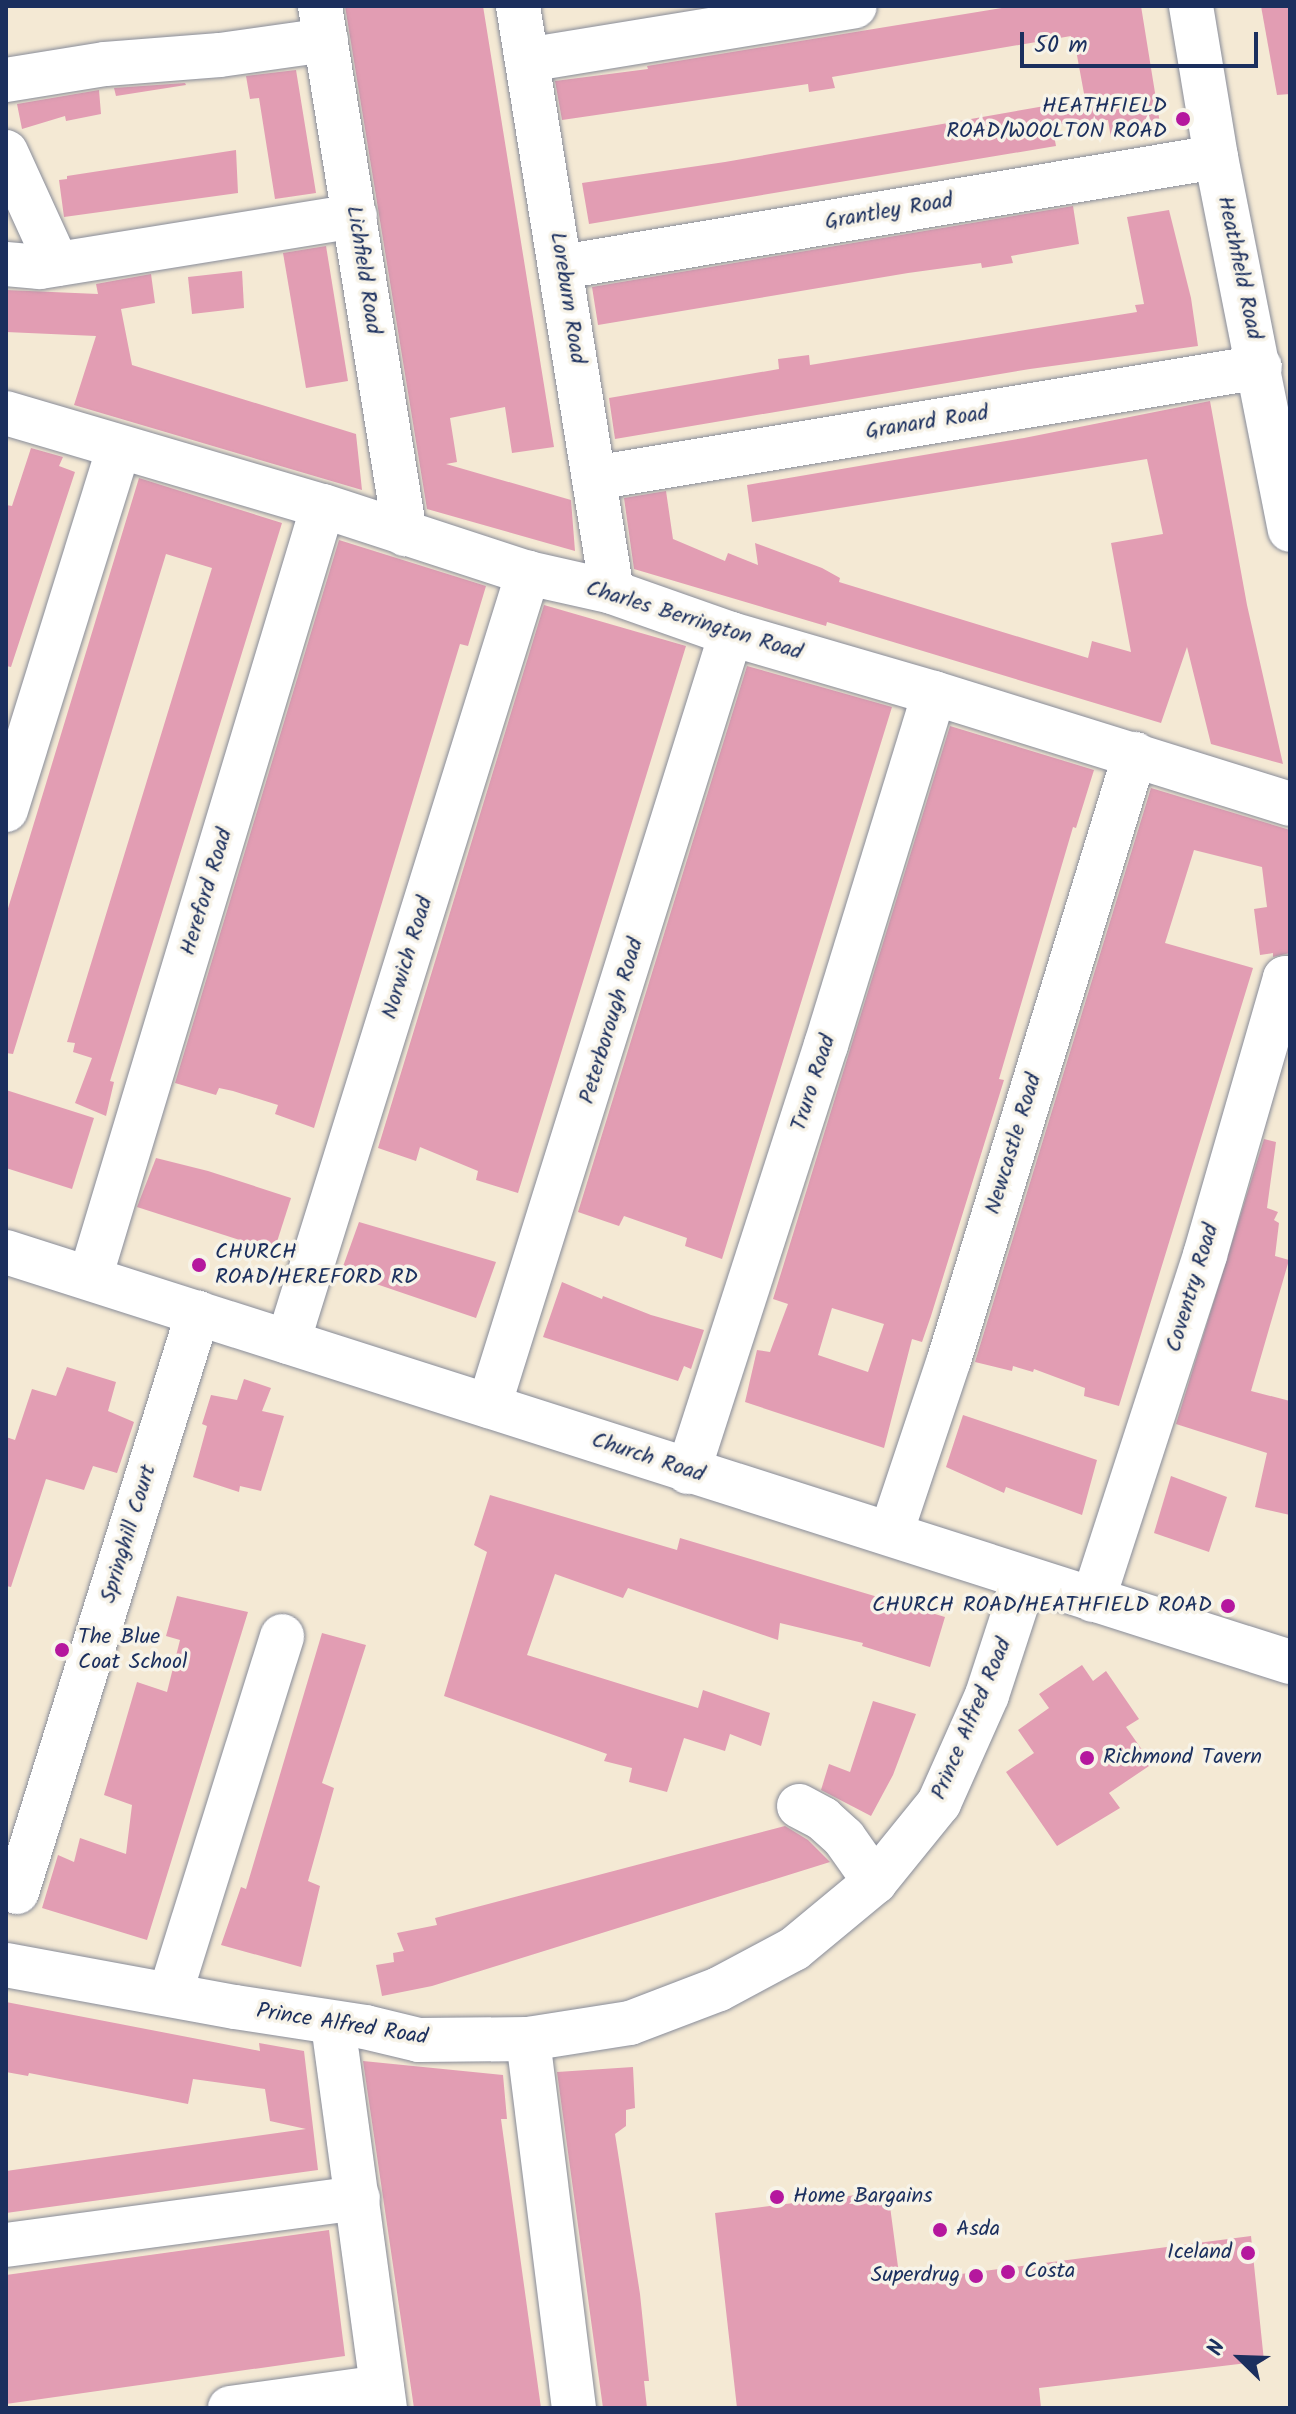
<!DOCTYPE html>
<style>
body{margin:0}
#map{position:relative;width:1296px;height:2414px;overflow:hidden;background:#f4e9d4;font-family:Kalam,sans-serif}
div>[style]{position:absolute}
[style*='--x']{left:calc(var(--x)*1px);top:calc(var(--y)*1px);width:calc(var(--w)*1px);rotate:calc(var(--a)*1deg)}
.building>*{inset:0;background:#e29db3}
.roads{filter:drop-shadow(0 0 2px #888c99) drop-shadow(0 0 2px #888c99)}
.minor>*{height:44px;margin:-22px;padding:0 22px;transform-origin:22px;border-radius:22px;background:#fff}
.dots>*{width:22px;height:22px;translate:-50% -50%;box-sizing:border-box;border:4px solid #f7f3e8;border-radius:50%}
span{translate:-50% -50%;white-space:nowrap;text-align:center;line-height:1.15;-webkit-text-stroke:7px #f7f3e8;paint-order:stroke}
.poi-label{font-size:22px;color:#1b2f5e}
.right{translate:-100% -50%;text-align:right}
.left{translate:0 -50%;text-align:left}
.street-label{font-size:22px;color:#1b2f5e}
.frame{position:absolute;inset:0;border:8px solid #1b2f5e;pointer-events:none}
.north{position:absolute;left:1200px;top:2318px;width:80px;height:80px;-webkit-text-stroke:6px #f7f3e8;paint-order:stroke;rotate:293deg;font-size:22px;font-weight:700;line-height:32px;text-align:center;color:#1b2f5e}
.north::after{content:'';display:block;margin:auto;width:28px;height:36px;background:#1b2f5e;clip-path:polygon(50% 0,100% 100%,50% 72%,0 100%)}
.scale{position:absolute;left:1020px;top:32px;width:238px;height:36px;box-sizing:border-box;border:4px solid #1b2f5e;border-top:0;padding-left:10px;font-size:24px;line-height:28px;white-space:nowrap;color:#1b2f5e;-webkit-text-stroke:6px #f7f3e8;paint-order:stroke}
</style>
<div id="map">
<div class="building">
<div style="clip-path:polygon(345px 6px,483px 6px,554px 447px,512px 453px,505px 407px,450px 418px,457px 462px,446px 464px,571px 500px,575px 551px,427px 509px)"></div>
<div style="clip-path:polygon(1014px 6px,1141px 6px,1161px 130px,1111px 138px,1108px 120px,1052px 125px,1056px 146px,589px 224px,582px 183px,725px 162px,1085px 99px,1076px 50px,1071px 36px,832px 77px,835px 88px,809px 92px,808px 84px,562px 120px,555px 81px,648px 69px,647px 66px)"></div>
<div style="clip-path:polygon(1261px 6px,1290px 6px,1290px 94px,1277px 95px)"></div>
<div style="clip-path:polygon(296px 70px,316px 193px,275px 199px,259px 98px,250px 99px,246px 76px)"></div>
<div style="clip-path:polygon(185px 83px,186px 85px,116px 96px,114px 88px)"></div>
<div style="clip-path:polygon(99px 90px,101px 114px,66px 121px,65px 116px,22px 129px,17px 104px)"></div>
<div style="clip-path:polygon(236px 150px,238px 193px,64px 217px,59px 180px,67px 179px,67px 176px)"></div>
<div style="clip-path:polygon(1073px 206px,1079px 244px,1011px 256px,1013px 263px,982px 268px,981px 263px,908px 273px,598px 325px,592px 287px)"></div>
<div style="clip-path:polygon(1169px 210px,1191px 298px,1198px 346px,1030px 369px,615px 439px,609px 398px,779px 369px,778px 359px,809px 355px,810px 365px,1137px 312px,1135px 305px,1144px 304px,1127px 217px)"></div>
<div style="clip-path:polygon(326px 246px,348px 381px,306px 388px,283px 253px)"></div>
<div style="clip-path:polygon(242px 271px,244px 308px,192px 314px,188px 277px)"></div>
<div style="clip-path:polygon(151px 274px,155px 303px,121px 309px,132px 365px,356px 434px,362px 490px,74px 405px,96px 336px,6px 332px,6px 290px,98px 294px,96px 284px)"></div>
<div style="clip-path:polygon(1210px 401px,1247px 605px,1283px 764px,1211px 744px,1187px 647px,1161px 723px,827px 622px,826px 626px,634px 569px,624px 498px,666px 491px,673px 539px,725px 561px,728px 553px,758px 565px,755px 543px,822px 568px,840px 578px,839px 582px,1088px 658px,1092px 641px,1131px 652px,1111px 543px,1163px 534px,1147px 459px,752px 522px,747px 485px,1024px 438px)"></div>
<div style="clip-path:polygon(31px 448px,63px 457px,59px 466px,75px 472px,11px 667px,6px 666px,6px 505px,12px 506px)"></div>
<div style="clip-path:polygon(139px 478px,282px 523px,110px 1081px,114px 1082px,106px 1116px,75px 1103px,92px 1058px,73px 1052px,75px 1043px,67px 1042px,212px 568px,166px 554px,13px 1054px,6px 1053px,6px 915px)"></div>
<div style="clip-path:polygon(339px 540px,486px 586px,468px 646px,460px 644px,314px 1128px,275px 1114px,278px 1105px,233px 1091px,219px 1088px,216px 1095px,175px 1083px)"></div>
<div style="clip-path:polygon(544px 605px,686px 646px,518px 1193px,476px 1180px,478px 1171px,420px 1147px,416px 1161px,378px 1148px)"></div>
<div style="clip-path:polygon(747px 666px,892px 707px,722px 1259px,685px 1246px,687px 1238px,624px 1216px,619px 1226px,578px 1212px)"></div>
<div style="clip-path:polygon(evenodd,950px 726px,1094px 770px,1076px 828px,1073px 827px,999px 1079px,1004px 1080px,931px 1316px,922px 1342px,912px 1339px,884px 1448px,745px 1402px,757px 1350px,770px 1352px,788px 1304px,773px 1299px,950px 726px,832px 1308px,884px 1324px,868px 1372px,818px 1355px,832px 1308px)"></div>
<div style="clip-path:polygon(1151px 788px,1290px 830px,1290px 953px,1273px 957px,1273px 953px,1260px 955px,1254px 909px,1267px 907px,1262px 867px,1194px 850px,1165px 943px,1253px 968px,1119px 1406px,1084px 1396px,1085px 1388px,1034px 1369px,1033px 1372px,1013px 1366px,1012px 1371px,975px 1362px)"></div>
<div style="clip-path:polygon(6px 1090px,94px 1118px,72px 1189px,6px 1168px)"></div>
<div style="clip-path:polygon(1264px 1139px,1276px 1142px,1267px 1208px,1278px 1212px,1274px 1220px,1279px 1223px,1275px 1256px,1289px 1260px,1251px 1391px,1290px 1401px,1290px 1515px,1255px 1507px,1267px 1453px,1176px 1424px)"></div>
<div style="clip-path:polygon(156px 1158px,208px 1171px,291px 1198px,274px 1251px,137px 1207px)"></div>
<div style="clip-path:polygon(359px 1222px,496px 1262px,476px 1318px,341px 1272px)"></div>
<div style="clip-path:polygon(562px 1282px,602px 1299px,603px 1296px,651px 1315px,704px 1330px,691px 1369px,684px 1366px,678px 1381px,543px 1337px)"></div>
<div style="clip-path:polygon(67px 1367px,116px 1382px,108px 1411px,134px 1422px,117px 1473px,93px 1466px,84px 1490px,46px 1479px,11px 1587px,6px 1586px,6px 1437px,15px 1440px,32px 1389px,56px 1396px)"></div>
<div style="clip-path:polygon(244px 1379px,271px 1388px,262px 1411px,284px 1416px,261px 1491px,240px 1486px,239px 1492px,193px 1477px,207px 1426px,202px 1424px,211px 1395px,237px 1400px)"></div>
<div style="clip-path:polygon(963px 1415px,1097px 1460px,1082px 1515px,1006px 1487px,1004px 1493px,946px 1467px)"></div>
<div style="clip-path:polygon(1171px 1476px,1227px 1497px,1209px 1552px,1154px 1533px)"></div>
<div style="clip-path:polygon(490px 1495px,677px 1550px,680px 1538px,945px 1617px,930px 1667px,862px 1646px,863px 1643px,780px 1623px,778px 1640px,628px 1588px,623px 1598px,555px 1574px,527px 1655px,698px 1708px,703px 1690px,770px 1713px,761px 1746px,730px 1734px,725px 1751px,684px 1738px,667px 1792px,629px 1782px,632px 1768px,604px 1761px,607px 1754px,444px 1696px,487px 1552px,474px 1545px)"></div>
<div style="clip-path:polygon(177px 1596px,248px 1612px,147px 1940px,42px 1908px,58px 1855px,74px 1862px,80px 1838px,126px 1854px,132px 1805px,104px 1795px,137px 1682px,167px 1692px,180px 1640px,166px 1636px)"></div>
<div style="clip-path:polygon(322px 1633px,366px 1645px,322px 1783px,334px 1788px,308px 1881px,320px 1886px,301px 1967px,221px 1945px,241px 1887px,246px 1889px)"></div>
<div style="clip-path:polygon(1082px 1665px,1093px 1681px,1106px 1671px,1139px 1719px,1126px 1727px,1152px 1764px,1109px 1793px,1120px 1808px,1057px 1846px,1006px 1772px,1034px 1753px,1018px 1730px,1049px 1708px,1039px 1694px)"></div>
<div style="clip-path:polygon(873px 1701px,916px 1714px,893px 1775px,871px 1816px,821px 1790px,829px 1764px,850px 1772px)"></div>
<div style="clip-path:polygon(785px 1826px,808px 1840px,830px 1862px,432px 1986px,382px 1996px,376px 1965px,394px 1962px,393px 1953px,404px 1951px,397px 1933px,437px 1925px,435px 1918px)"></div>
<div style="clip-path:polygon(6px 2002px,260px 2051px,259px 2043px,304px 2051px,318px 2170px,6px 2213px,6px 2171px,306px 2129px,270px 2121px,265px 2089px,193px 2079px,188px 2104px,29px 2073px,28px 2076px,6px 2072px)"></div>
<div style="clip-path:polygon(363px 2061px,503px 2075px,507px 2119px,501px 2119px,541px 2408px,414px 2408px)"></div>
<div style="clip-path:polygon(633px 2067px,635px 2108px,626px 2110px,626px 2126px,615px 2134px,640px 2294px,649px 2381px,644px 2381px,647px 2408px,603px 2408px,557px 2072px)"></div>
<div style="clip-path:polygon(888px 2191px,900px 2282px,1251px 2236px,1264px 2361px,1039px 2388px,1041px 2408px,737px 2408px,715px 2213px)"></div>
<div style="clip-path:polygon(329px 2230px,345px 2356px,6px 2404px,6px 2275px)"></div>
</div>
<div class="roads">
<div class="minor">
<div style="--x:320;--y:6;--w:535;--a:80.85"></div>
<div style="--x:518;--y:6;--w:593;--a:80.89"></div>
<div style="--x:1191;--y:6;--w:153;--a:80.6"></div>
<div style="--x:1216;--y:157;--w:380;--a:78.8"></div>
<div style="--x:527;--y:60;--w:332;--a:-9.3"></div>
<div style="--x:6;--y:80;--w:100;--a:-9.2"></div>
<div style="--x:105;--y:64;--w:115;--a:-4.5"></div>
<div style="--x:220;--y:55;--w:107;--a:-8.1"></div>
<div style="--x:6;--y:152;--w:123;--a:65.5"></div>
<div style="--x:6;--y:264;--w:34;--a:5"></div>
<div style="--x:40;--y:267;--w:319;--a:-9.2"></div>
<div style="--x:562;--y:267;--w:663;--a:-9.55"></div>
<div style="--x:6;--y:413;--w:330;--a:16.4"></div>
<div style="--x:323;--y:506;--w:216;--a:18.1"></div>
<div style="--x:528;--y:573;--w:86;--a:12.7"></div>
<div style="--x:612;--y:592;--w:126;--a:19.4"></div>
<div style="--x:731;--y:634;--w:211;--a:16.2"></div>
<div style="--x:934;--y:693;--w:373;--a:17.3"></div>
<div style="--x:594;--y:478;--w:675;--a:-9.46"></div>
<div style="--x:6;--y:810;--w:379;--a:-72.7"></div>
<div style="--x:6;--y:1252;--w:1348;--a:17.71"></div>
<div style="--x:90;--y:1278;--w:806;--a:-73.21"></div>
<div style="--x:288;--y:1342;--w:806;--a:-72.67"></div>
<div style="--x:489;--y:1406;--w:809;--a:-72.6"></div>
<div style="--x:688;--y:1472;--w:449;--a:-72.1"></div>
<div style="--x:826;--y:1045;--w:368;--a:-72.9"></div>
<div style="--x:891;--y:1533;--w:182;--a:-71.5"></div>
<div style="--x:949;--y:1360;--w:634;--a:-72.94"></div>
<div style="--x:1093;--y:1600;--w:363;--a:-72"></div>
<div style="--x:1205;--y:1255;--w:288;--a:-73.9"></div>
<div style="--x:1285;--y:978;--w:5;--a:0"></div>
<div style="--x:799;--y:1806;--w:27;--a:28"></div>
<div style="--x:823;--y:1819;--w:28;--a:42"></div>
<div style="--x:844;--y:1838;--w:54;--a:54.8"></div>
<div style="--x:17;--y:1892;--w:607;--a:-72.64"></div>
<div style="--x:6;--y:1965;--w:233;--a:10.4"></div>
<div style="--x:235;--y:2007;--w:132;--a:8.7"></div>
<div style="--x:365;--y:2027;--w:56;--a:13.5"></div>
<div style="--x:419;--y:2040;--w:109;--a:-0.5"></div>
<div style="--x:528;--y:2039;--w:103;--a:-8.9"></div>
<div style="--x:630;--y:2023;--w:95;--a:-20.9"></div>
<div style="--x:719;--y:1989;--w:85;--a:-28.1"></div>
<div style="--x:794;--y:1949;--w:105;--a:-39.6"></div>
<div style="--x:875;--y:1882;--w:102;--a:-51"></div>
<div style="--x:939;--y:1803;--w:118;--a:-66"></div>
<div style="--x:987;--y:1695;--w:122;--a:-71.9"></div>
<div style="--x:170;--y:1994;--w:375;--a:-72.6"></div>
<div style="--x:333;--y:2024;--w:388;--a:82.3"></div>
<div style="--x:528;--y:2039;--w:372;--a:82.9"></div>
<div style="--x:6;--y:2245;--w:355;--a:-7.6"></div>
<div style="--x:230;--y:2408;--w:153;--a:-7.9"></div>
</div>
</div>
<div class="dots">
<div style="left:1183px;top:119px;background:#b5179e"></div>
<div style="left:199px;top:1265px;background:#b5179e"></div>
<div style="left:1228px;top:1606px;background:#b5179e"></div>
<div style="left:62px;top:1650px;background:#b5179e"></div>
<div style="left:1087px;top:1758px;background:#b5179e"></div>
<div style="left:777px;top:2197px;background:#b5179e"></div>
<div style="left:940px;top:2230px;background:#b5179e"></div>
<div style="left:1248px;top:2253px;background:#b5179e"></div>
<div style="left:1008px;top:2272px;background:#b5179e"></div>
<div style="left:976px;top:2276px;background:#b5179e"></div>
</div>
<div class="poi-label">
<span class="right" style="left:1167px;top:119px">HEATHFIELD<br>ROAD/WOOLTON ROAD</span>
<span class="left" style="left:215px;top:1265px">CHURCH<br>ROAD/HEREFORD RD</span>
<span class="right" style="left:1212px;top:1606px">CHURCH ROAD/HEATHFIELD ROAD</span>
<span class="left" style="left:78px;top:1650px">The Blue<br>Coat School</span>
<span class="left" style="left:1103px;top:1758px">Richmond Tavern</span>
<span class="left" style="left:793px;top:2197px">Home Bargains</span>
<span class="left" style="left:956px;top:2230px">Asda</span>
<span class="right" style="left:1232px;top:2253px">Iceland</span>
<span class="left" style="left:1024px;top:2272px">Costa</span>
<span class="right" style="left:960px;top:2276px">Superdrug</span>
</div>
<div class="street-label">
<span style="left:889px;top:212px;rotate:-10deg">Grantley Road</span>
<span style="left:1239px;top:268px;rotate:78deg">Heathfield Road</span>
<span style="left:363px;top:270px;rotate:81deg">Lichfield Road</span>
<span style="left:567px;top:298px;rotate:81deg">Loreburn Road</span>
<span style="left:927px;top:423px;rotate:-9deg">Granard Road</span>
<span style="left:694px;top:621px;rotate:17deg">Charles Berrington Road</span>
<span style="left:207px;top:892px;rotate:-73deg">Hereford Road</span>
<span style="left:408px;top:958px;rotate:-73deg">Norwich Road</span>
<span style="left:612px;top:1021px;rotate:-73deg">Peterborough Road</span>
<span style="left:814px;top:1083px;rotate:-72deg">Truro Road</span>
<span style="left:1014px;top:1144px;rotate:-73deg">Newcastle Road</span>
<span style="left:1193px;top:1288px;rotate:-73deg">Coventry Road</span>
<span style="left:648px;top:1458px;rotate:18deg">Church Road</span>
<span style="left:129px;top:1534px;rotate:-73deg">Springhill Court</span>
<span style="left:972px;top:1719px;rotate:-67deg">Prince Alfred Road</span>
<span style="left:342px;top:2025px;rotate:9deg">Prince Alfred Road</span>
</div>
<div class="frame"></div>
<div class="north">N</div>
<div class="scale">50 m</div>
</div>
